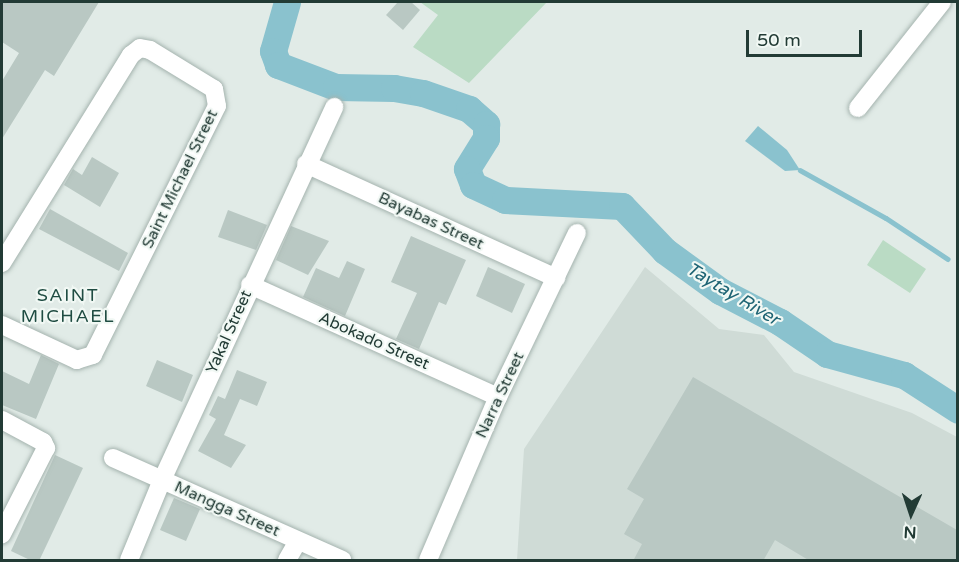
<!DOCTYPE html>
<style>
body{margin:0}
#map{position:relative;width:959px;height:562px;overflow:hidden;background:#e1ebe7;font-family:"Varela Round",sans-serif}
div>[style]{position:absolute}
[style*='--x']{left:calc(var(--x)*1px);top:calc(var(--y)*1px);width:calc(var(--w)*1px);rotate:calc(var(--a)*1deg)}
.built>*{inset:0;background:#cfdbd6}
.green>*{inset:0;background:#badbc4}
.water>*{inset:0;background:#8ac2ce}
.stream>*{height:4.5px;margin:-2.25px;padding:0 2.25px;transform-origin:2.25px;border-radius:2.25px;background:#8ac2ce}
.river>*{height:27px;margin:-13.5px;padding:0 13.5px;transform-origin:13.5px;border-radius:13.5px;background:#8ac2ce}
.building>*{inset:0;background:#b9c8c3}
.roads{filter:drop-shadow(0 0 2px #a4b3ae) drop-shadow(0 0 2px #a4b3ae)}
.minor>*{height:18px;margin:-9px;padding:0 9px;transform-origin:9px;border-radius:9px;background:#fff}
span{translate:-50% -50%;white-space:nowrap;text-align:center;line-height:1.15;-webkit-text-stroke:4.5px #f1f8f4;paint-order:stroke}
.street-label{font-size:16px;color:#223b35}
.water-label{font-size:18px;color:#1e6474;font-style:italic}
.neighbourhood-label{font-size:18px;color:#1f4c42;letter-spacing:1.5px}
.frame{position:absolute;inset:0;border:3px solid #223b35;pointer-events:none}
.north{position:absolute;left:881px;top:484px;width:60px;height:60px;-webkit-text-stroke:4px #f1f8f4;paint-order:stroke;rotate:183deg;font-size:16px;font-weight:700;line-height:24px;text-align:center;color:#223b35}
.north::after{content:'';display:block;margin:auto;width:21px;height:27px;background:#223b35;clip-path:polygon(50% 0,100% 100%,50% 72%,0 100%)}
.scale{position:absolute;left:746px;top:30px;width:116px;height:27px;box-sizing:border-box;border:3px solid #223b35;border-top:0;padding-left:8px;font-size:18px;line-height:21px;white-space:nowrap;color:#223b35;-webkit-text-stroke:4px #f1f8f4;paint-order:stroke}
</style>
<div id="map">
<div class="built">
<div style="clip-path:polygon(645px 267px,719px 329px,764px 335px,794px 372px,912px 413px,957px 437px,957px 560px,517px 560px,524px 449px)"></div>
</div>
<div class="green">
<div style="clip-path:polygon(420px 2px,547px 2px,469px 83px,413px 47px,438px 15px)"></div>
<div style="clip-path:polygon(883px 240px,926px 269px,910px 293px,867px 265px)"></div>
</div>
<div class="water">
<div style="clip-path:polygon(758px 126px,787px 150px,800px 170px,785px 171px,745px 141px)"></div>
</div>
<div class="stream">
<div style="--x:800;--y:170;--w:98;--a:29.2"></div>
<div style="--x:886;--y:218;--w:74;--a:33.5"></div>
</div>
<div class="river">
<div style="--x:287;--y:2;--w:51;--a:105.9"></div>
<div style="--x:273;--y:51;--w:15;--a:70"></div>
<div style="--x:278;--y:65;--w:62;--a:20.8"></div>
<div style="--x:336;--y:87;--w:58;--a:1"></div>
<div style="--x:394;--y:88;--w:29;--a:10"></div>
<div style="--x:423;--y:93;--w:49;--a:19.2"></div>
<div style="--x:469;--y:109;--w:23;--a:41"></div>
<div style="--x:486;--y:124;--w:14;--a:90"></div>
<div style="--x:486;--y:138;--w:36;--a:122"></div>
<div style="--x:467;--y:169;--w:17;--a:69"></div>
<div style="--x:473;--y:185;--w:35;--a:25"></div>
<div style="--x:505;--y:200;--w:117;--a:2.9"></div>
<div style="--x:622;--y:206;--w:62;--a:46.3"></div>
<div style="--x:665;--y:251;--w:68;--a:36"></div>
<div style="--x:720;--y:291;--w:68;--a:27.3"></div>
<div style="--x:780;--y:322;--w:57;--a:34.2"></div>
<div style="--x:827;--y:354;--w:80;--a:15.3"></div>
<div style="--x:904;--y:375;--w:64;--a:32.9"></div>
</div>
<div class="building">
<div style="clip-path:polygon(2px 2px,99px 2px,54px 76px,45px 70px,2px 139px,2px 81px,19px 53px,2px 42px)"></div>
<div style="clip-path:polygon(398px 2px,411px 2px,420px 10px,403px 30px,386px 15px)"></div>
<div style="clip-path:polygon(92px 157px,119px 173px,100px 207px,64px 185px,73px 169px,82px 175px)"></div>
<div style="clip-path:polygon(50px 209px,128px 253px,119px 271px,39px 229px)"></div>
<div style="clip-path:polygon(228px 210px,267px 225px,256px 250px,218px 237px)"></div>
<div style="clip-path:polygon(291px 226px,329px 241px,308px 275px,276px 260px)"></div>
<div style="clip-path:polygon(411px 236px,466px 260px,446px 305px,439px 302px,419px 349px,396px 339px,417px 293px,391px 282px)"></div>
<div style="clip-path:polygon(347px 261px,365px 269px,345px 316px,303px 297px,316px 268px,339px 278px)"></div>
<div style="clip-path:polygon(488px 267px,525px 284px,512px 313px,476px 296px)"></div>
<div style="clip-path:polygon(41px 355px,59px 364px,36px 419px,2px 405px,2px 371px,29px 384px)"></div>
<div style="clip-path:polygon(157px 360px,193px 375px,182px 402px,146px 386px)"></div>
<div style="clip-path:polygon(237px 370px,267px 382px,257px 406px,240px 399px,224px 435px,246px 445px,231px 468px,198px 451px,216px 419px,209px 415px,218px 396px,225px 399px)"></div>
<div style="clip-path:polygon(693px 377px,957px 530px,957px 561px,810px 561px,775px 540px,763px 561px,633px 561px,642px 544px,624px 534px,644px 499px,627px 489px)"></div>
<div style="clip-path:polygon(55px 455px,83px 468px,39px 561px,32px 561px,11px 551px)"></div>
<div style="clip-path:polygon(174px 498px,200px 509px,186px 541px,160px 530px)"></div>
</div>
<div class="roads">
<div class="minor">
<div style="--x:858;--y:108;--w:135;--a:-51.6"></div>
<div style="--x:306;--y:164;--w:275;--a:24.5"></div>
<div style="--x:2;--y:263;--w:245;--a:-58.2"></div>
<div style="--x:131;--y:55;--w:11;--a:-38"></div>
<div style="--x:140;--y:48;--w:10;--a:11"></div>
<div style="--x:150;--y:50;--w:75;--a:31.4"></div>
<div style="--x:214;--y:89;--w:17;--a:80"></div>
<div style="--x:217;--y:106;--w:278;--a:116.5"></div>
<div style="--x:93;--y:355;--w:17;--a:163"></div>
<div style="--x:77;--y:360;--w:83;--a:-155"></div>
<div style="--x:250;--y:285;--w:272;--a:24.3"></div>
<div style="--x:2;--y:420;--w:47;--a:28.2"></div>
<div style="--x:43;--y:442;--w:7;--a:63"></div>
<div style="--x:46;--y:448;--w:97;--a:117.1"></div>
<div style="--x:113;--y:458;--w:251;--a:24"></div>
<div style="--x:129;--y:560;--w:87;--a:-67.6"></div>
<div style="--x:162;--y:480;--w:411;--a:-65.2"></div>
<div style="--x:287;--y:560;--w:22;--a:-60"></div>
<div style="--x:428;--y:560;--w:177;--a:-66.8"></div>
<div style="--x:498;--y:397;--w:182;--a:-64.3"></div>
</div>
</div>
<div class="street-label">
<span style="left:180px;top:179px;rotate:-64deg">Saint Michael Street</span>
<span style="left:431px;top:221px;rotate:25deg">Bayabas Street</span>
<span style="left:229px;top:332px;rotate:-66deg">Yakal Street</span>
<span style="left:374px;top:341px;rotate:24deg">Abokado Street</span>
<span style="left:500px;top:395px;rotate:-65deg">Narra Street</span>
<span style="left:227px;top:509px;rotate:24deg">Mangga Street</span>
</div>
<div class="water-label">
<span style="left:733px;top:294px;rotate:31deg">Taytay River</span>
</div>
<div class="neighbourhood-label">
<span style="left:68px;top:306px">SAINT<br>MICHAEL</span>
</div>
<div class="frame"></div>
<div class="north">N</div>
<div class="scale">50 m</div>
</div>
